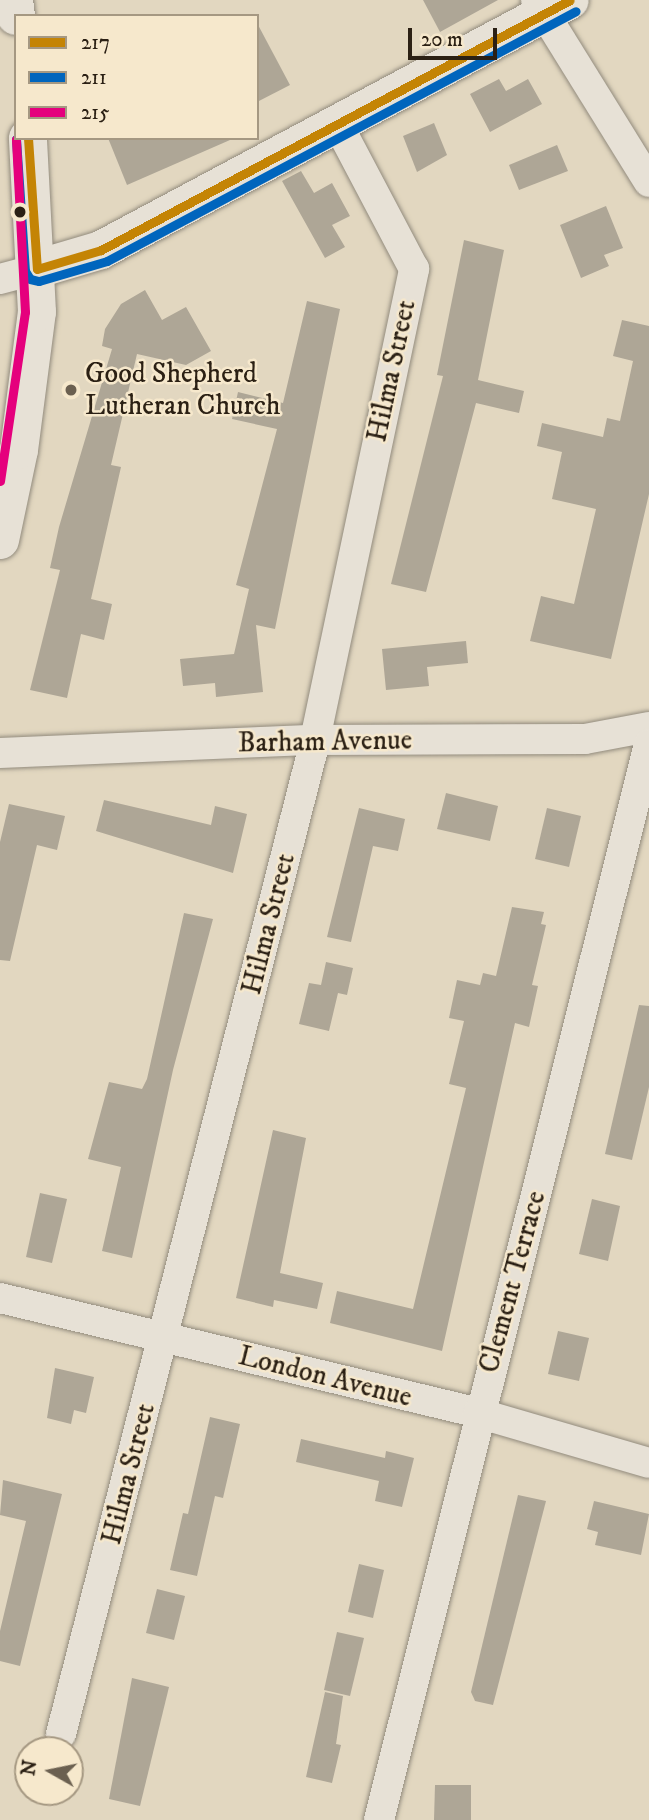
<!DOCTYPE html>
<style>
body{margin:0}
#map{position:relative;width:649px;height:1820px;overflow:hidden;background:#e2d7c0;font-family:"IM FELL DW Pica",serif}
div>[style]{position:absolute}
[style*='--x']{left:calc(var(--x)*1px);top:calc(var(--y)*1px);width:calc(var(--w)*1px);rotate:calc(var(--a)*1deg)}
.building>*{inset:0;background:#aea696}
.roads{filter:drop-shadow(0 0 2px #928b7d) drop-shadow(0 0 2px #928b7d)}
.street>*{height:30px;margin:-15px;padding:0 15px;transform-origin:15px;border-radius:15px;background:#e7e1d6}
.secondary>*{height:38px;margin:-19px;padding:0 19px;transform-origin:19px;border-radius:19px;background:#e7e1d6}
.bus-1>*{height:9px;margin:-4.5px;padding:0 4.5px;transform-origin:4.5px;border-radius:4.5px;background:#c48405}
.bus-2>*{height:9px;margin:-4.5px;padding:0 4.5px;transform-origin:4.5px;border-radius:4.5px;background:#0065bd}
.bus-3>*{height:9px;margin:-4.5px;padding:0 4.5px;transform-origin:4.5px;border-radius:4.5px;background:#e5007d}
.dots>*{width:19px;height:19px;translate:-50% -50%;box-sizing:border-box;border:4px solid #f6e8cc;border-radius:50%}
span{translate:-50% -50%;white-space:nowrap;text-align:center;line-height:1.15;-webkit-text-stroke:5px #f6e8cc;paint-order:stroke}
.street-label{font-size:28px;color:#2b2014}
.poi-label{font-size:28px;color:#2b2014}
.left{translate:0 -50%;text-align:left}
.legend{position:absolute;left:14px;top:14px;width:245px;height:126px;box-sizing:border-box;background:#f6e8cc;border:2px solid #a59882;margin:0;padding:9px 12px;list-style:none;font-size:21px;color:#2b2014}
.legend li{display:flex;align-items:center;gap:14px;height:35px}
.legend b{width:35px;border:2px solid #a59882}
.north{position:absolute;left:14px;top:1736px;width:70px;height:70px;box-sizing:border-box;background:#f6e8cc;border:2px solid #a59882;border-radius:50%;rotate:279deg;font-size:19px;font-weight:700;line-height:28px;text-align:center;color:#2b2014}
.north::after{content:'';display:block;margin:auto;width:24px;height:32px;background:#6b6050;clip-path:polygon(50% 0,100% 100%,50% 72%,0 100%)}
.scale{position:absolute;left:408px;top:28px;width:89px;height:32px;box-sizing:border-box;border:4px solid #2b2014;border-top:0;padding-left:9px;font-size:21px;line-height:24px;white-space:nowrap;color:#2b2014;-webkit-text-stroke:5px #f6e8cc;paint-order:stroke}
</style>
<div id="map">
<div class="building">
<div style="clip-path:polygon(423px 0,498px 0,440px 32px)"></div>
<div style="clip-path:polygon(257px 23px,290px 85px,257px 102px)"></div>
<div style="clip-path:polygon(499px 79px,506px 91px,528px 79px,542px 104px,490px 132px,470px 94px)"></div>
<div style="clip-path:polygon(434px 123px,447px 155px,417px 172px,403px 136px)"></div>
<div style="clip-path:polygon(108px 138px,230px 138px,230px 140px,127px 185px)"></div>
<div style="clip-path:polygon(557px 145px,568px 171px,519px 190px,509px 165px)"></div>
<div style="clip-path:polygon(301px 171px,314px 193px,332px 183px,350px 216px,332px 225px,345px 247px,325px 258px,282px 181px)"></div>
<div style="clip-path:polygon(606px 206px,623px 248px,604px 255px,609px 266px,581px 278px,560px 225px)"></div>
<div style="clip-path:polygon(464px 240px,504px 250px,478px 380px,524px 391px,519px 413px,476px 403px,426px 592px,391px 584px,443px 376px,437px 375px)"></div>
<div style="clip-path:polygon(145px 290px,162px 320px,186px 307px,211px 351px,186px 365px,137px 354px,111px 465px,121px 467px,91px 599px,112px 604px,104px 640px,81px 634px,67px 698px,30px 690px,60px 570px,50px 568px,59px 527px,112px 349px,102px 346px,105px 329px,121px 304px)"></div>
<div style="clip-path:polygon(307px 301px,340px 309px,275px 629px,256px 625px,263px 692px,216px 697px,215px 683px,183px 686px,180px 659px,234px 654px,249px 589px,236px 585px,277px 429px,232px 419px,238px 392px,283px 403px)"></div>
<div style="clip-path:polygon(622px 320px,649px 326px,649px 494px,611px 659px,530px 641px,541px 596px,574px 604px,596px 509px,552px 499px,562px 452px,537px 446px,542px 423px,603px 437px,607px 418px,620px 421px,633px 361px,613px 356px)"></div>
<div style="clip-path:polygon(466px 641px,468px 663px,427px 667px,429px 686px,386px 690px,382px 649px)"></div>
<div style="clip-path:polygon(446px 793px,498px 806px,490px 841px,437px 829px)"></div>
<div style="clip-path:polygon(104px 800px,211px 825px,215px 806px,247px 814px,233px 873px,96px 831px)"></div>
<div style="clip-path:polygon(9px 804px,65px 816px,57px 850px,37px 845px,10px 961px,0 960px,0 842px)"></div>
<div style="clip-path:polygon(359px 808px,405px 819px,398px 851px,373px 846px,351px 942px,327px 937px)"></div>
<div style="clip-path:polygon(547px 808px,581px 816px,569px 867px,535px 859px)"></div>
<div style="clip-path:polygon(512px 907px,544px 912px,541px 924px,546px 925px,532px 985px,538px 986px,529px 1027px,515px 1023px,442px 1351px,330px 1323px,337px 1291px,413px 1309px,466px 1088px,449px 1084px,464px 1021px,449px 1018px,457px 980px,480px 985px,483px 973px,496px 976px)"></div>
<div style="clip-path:polygon(184px 913px,213px 919px,173px 1070px,132px 1258px,102px 1251px,121px 1167px,88px 1159px,109px 1082px,142px 1089px,147px 1079px)"></div>
<div style="clip-path:polygon(326px 962px,353px 968px,347px 995px,338px 993px,329px 1031px,299px 1024px,309px 983px,321px 985px)"></div>
<div style="clip-path:polygon(639px 1005px,649px 1006px,649px 1087px,632px 1160px,605px 1154px)"></div>
<div style="clip-path:polygon(273px 1130px,306px 1138px,280px 1273px,323px 1283px,317px 1309px,274px 1300px,273px 1307px,236px 1298px)"></div>
<div style="clip-path:polygon(40px 1193px,67px 1199px,52px 1263px,26px 1257px)"></div>
<div style="clip-path:polygon(592px 1199px,620px 1206px,608px 1261px,579px 1254px)"></div>
<div style="clip-path:polygon(558px 1331px,589px 1338px,579px 1381px,548px 1374px)"></div>
<div style="clip-path:polygon(55px 1368px,94px 1377px,86px 1413px,74px 1410px,71px 1424px,47px 1418px)"></div>
<div style="clip-path:polygon(210px 1417px,240px 1424px,223px 1498px,215px 1496px,197px 1576px,170px 1570px,183px 1513px,188px 1514px)"></div>
<div style="clip-path:polygon(301px 1439px,385px 1458px,386px 1451px,414px 1458px,402px 1507px,375px 1501px,379px 1481px,296px 1462px)"></div>
<div style="clip-path:polygon(3px 1480px,62px 1494px,20px 1666px,0 1661px,0 1631px,26px 1521px,0 1515px)"></div>
<div style="clip-path:polygon(518px 1495px,546px 1501px,493px 1705px,475px 1701px,471px 1692px)"></div>
<div style="clip-path:polygon(594px 1501px,649px 1514px,641px 1555px,595px 1545px,598px 1532px,587px 1529px)"></div>
<div style="clip-path:polygon(359px 1564px,384px 1570px,373px 1618px,348px 1612px)"></div>
<div style="clip-path:polygon(157px 1589px,185px 1596px,174px 1640px,146px 1633px)"></div>
<div style="clip-path:polygon(337px 1632px,364px 1638px,350px 1696px,324px 1690px)"></div>
<div style="clip-path:polygon(132px 1678px,169px 1687px,140px 1806px,109px 1799px)"></div>
<div style="clip-path:polygon(325px 1692px,343px 1696px,336px 1744px,341px 1745px,332px 1783px,306px 1777px)"></div>
<div style="clip-path:polygon(435px 1785px,471px 1785px,471px 1820px,434px 1820px)"></div>
</div>
<div class="roads">
<div class="street">
<div style="--x:536;--y:0;--w:214;--a:58.2"></div>
<div style="--x:0;--y:279;--w:38;--a:-15"></div>
<div style="--x:0;--y:753;--w:314;--a:-2.4"></div>
<div style="--x:314;--y:740;--w:271;--a:-0.2"></div>
<div style="--x:585;--y:739;--w:65;--a:-10.6"></div>
<div style="--x:0;--y:1298;--w:492;--a:13.5"></div>
<div style="--x:478;--y:1413;--w:178;--a:16.3"></div>
<div style="--x:61;--y:1734;--w:1017;--a:-75.65"></div>
<div style="--x:313;--y:749;--w:491;--a:-78.1"></div>
<div style="--x:414;--y:269;--w:165;--a:-117.8"></div>
<div style="--x:379;--y:1820;--w:1109;--a:-75.91"></div>
</div>
<div class="secondary">
<div style="--x:14;--y:0;--w:16;--a:83"></div>
<div style="--x:37;--y:269;--w:67;--a:-16.5"></div>
<div style="--x:101;--y:250;--w:531;--a:-28.06"></div>
<div style="--x:0;--y:540;--w:92;--a:-78.1"></div>
<div style="--x:19;--y:450;--w:139;--a:-82.6"></div>
<div style="--x:37;--y:312;--w:174;--a:-93"></div>
</div>
</div>
<div class="bus-1">
<div style="--x:28;--y:138;--w:131;--a:86.1"></div>
<div style="--x:37;--y:269;--w:67;--a:-16.5"></div>
<div style="--x:101;--y:250;--w:531;--a:-28.06"></div>
</div>
<div class="bus-2">
<div style="--x:16;--y:139;--w:132;--a:86.1"></div>
<div style="--x:25;--y:271;--w:9;--a:58"></div>
<div style="--x:30;--y:279;--w:9;--a:13"></div>
<div style="--x:39;--y:281;--w:71;--a:-16.4"></div>
<div style="--x:107;--y:261;--w:531;--a:-28.06"></div>
</div>
<div class="bus-3">
<div style="--x:0;--y:481;--w:171;--a:-81.6"></div>
<div style="--x:25;--y:312;--w:173;--a:-93"></div>
</div>
<div class="dots">
<div style="left:20px;top:212px;background:#2b2014"></div>
<div style="left:71px;top:390px;background:#6b6050"></div>
</div>
<div class="street-label">
<span style="left:392px;top:371px;rotate:-78deg">Hilma Street</span>
<span style="left:325px;top:742px;rotate:-1deg">Barham Avenue</span>
<span style="left:269px;top:924px;rotate:-76deg">Hilma Street</span>
<span style="left:513px;top:1282px;rotate:-75deg">Clement Terrace</span>
<span style="left:325px;top:1377px;rotate:14deg">London Avenue</span>
<span style="left:129px;top:1474px;rotate:-76deg">Hilma Street</span>
</div>
<div class="poi-label">
<span class="left" style="left:85px;top:390px">Good Shepherd<br>Lutheran Church</span>
</div>
<ul class="legend">
<li><b style="height:9px;background:#c48405"></b>217</li>
<li><b style="height:9px;background:#0065bd"></b>211</li>
<li><b style="height:9px;background:#e5007d"></b>215</li>
</ul>
<div class="north">N</div>
<div class="scale">20 m</div>
</div>
